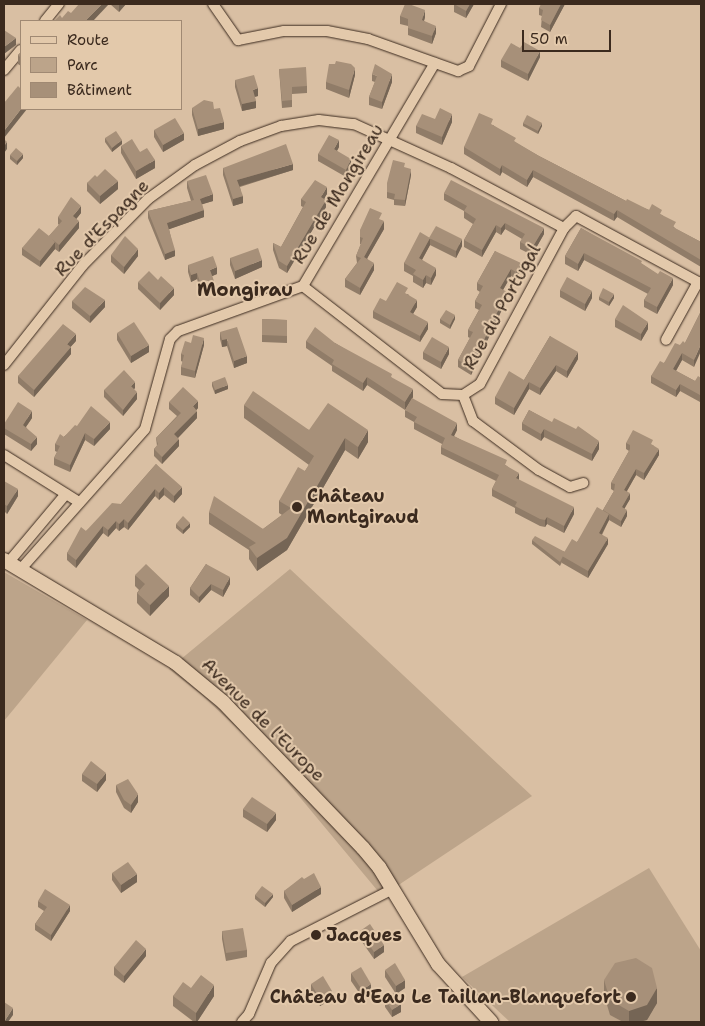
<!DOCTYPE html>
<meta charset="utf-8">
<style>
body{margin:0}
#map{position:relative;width:705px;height:1026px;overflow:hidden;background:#d9bfa3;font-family:"Shantell Sans",sans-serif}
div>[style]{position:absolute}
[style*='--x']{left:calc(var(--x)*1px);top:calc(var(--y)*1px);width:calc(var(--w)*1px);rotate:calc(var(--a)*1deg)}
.green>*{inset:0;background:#bca48a}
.roads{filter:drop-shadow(0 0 1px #3b2a1e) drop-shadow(0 0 1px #3b2a1e)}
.street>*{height:10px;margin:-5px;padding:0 5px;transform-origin:5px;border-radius:5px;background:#e3c9ab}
.secondary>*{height:14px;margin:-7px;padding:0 7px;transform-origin:7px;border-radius:7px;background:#e3c9ab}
.wall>*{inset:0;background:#907c68}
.shaded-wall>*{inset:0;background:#756555}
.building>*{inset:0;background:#a79079}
.dots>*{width:14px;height:14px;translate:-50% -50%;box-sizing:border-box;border:2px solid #e3c9ab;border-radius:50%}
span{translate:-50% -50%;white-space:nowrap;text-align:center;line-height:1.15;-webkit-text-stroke:4px #e3c9ab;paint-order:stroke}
.street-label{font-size:18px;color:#3b2a1e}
.poi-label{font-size:18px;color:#3b2a1e;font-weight:700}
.left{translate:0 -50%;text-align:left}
.right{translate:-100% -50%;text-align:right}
.neighbourhood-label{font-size:19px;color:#3b2a1e;font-weight:700}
.frame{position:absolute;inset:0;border:5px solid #3b2a1e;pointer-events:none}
.legend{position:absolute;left:20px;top:20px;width:162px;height:90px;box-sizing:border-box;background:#e3c9ab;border:1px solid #a08973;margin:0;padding:6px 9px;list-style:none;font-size:15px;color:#3b2a1e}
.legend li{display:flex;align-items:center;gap:10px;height:25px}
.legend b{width:25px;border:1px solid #a08973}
.scale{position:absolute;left:522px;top:30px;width:89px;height:22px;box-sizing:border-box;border:2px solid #3b2a1e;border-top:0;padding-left:6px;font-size:15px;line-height:18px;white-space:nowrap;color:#3b2a1e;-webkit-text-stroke:4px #e3c9ab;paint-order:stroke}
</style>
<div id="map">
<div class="green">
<div style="clip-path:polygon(290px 569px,532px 796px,382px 896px,263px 753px,203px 696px,169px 669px)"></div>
<div style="clip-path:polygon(4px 572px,87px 620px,4px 721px)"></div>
<div style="clip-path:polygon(649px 868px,701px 951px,701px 1022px,510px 1022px,462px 977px)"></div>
</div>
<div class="roads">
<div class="street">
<div style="--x:213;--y:4;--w:44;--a:55.2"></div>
<div style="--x:238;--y:40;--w:47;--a:-11.1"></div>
<div style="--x:284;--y:31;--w:43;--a:0"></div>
<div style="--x:327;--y:31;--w:42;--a:11"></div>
<div style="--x:368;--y:39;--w:96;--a:19.6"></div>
<div style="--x:458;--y:71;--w:12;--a:-24"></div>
<div style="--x:469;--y:66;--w:70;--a:-62.7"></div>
<div style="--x:45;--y:21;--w:22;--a:-51"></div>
<div style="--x:4;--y:70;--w:26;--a:-50"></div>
<div style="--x:564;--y:228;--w:17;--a:-45"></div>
<div style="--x:576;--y:216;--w:139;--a:28.4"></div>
<div style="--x:698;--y:282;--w:66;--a:118.9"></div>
<div style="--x:4;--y:365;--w:127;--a:-51.7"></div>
<div style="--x:83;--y:265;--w:93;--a:-45.4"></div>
<div style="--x:148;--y:199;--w:58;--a:-35.9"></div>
<div style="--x:195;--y:165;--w:51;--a:-28.1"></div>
<div style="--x:240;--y:141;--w:44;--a:-20.1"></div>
<div style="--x:281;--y:126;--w:38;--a:-9"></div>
<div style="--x:319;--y:120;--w:35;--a:7"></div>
<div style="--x:354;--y:124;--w:107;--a:24.4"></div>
<div style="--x:451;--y:168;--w:128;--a:28"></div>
<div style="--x:564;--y:228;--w:177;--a:118.3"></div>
<div style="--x:480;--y:384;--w:20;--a:147"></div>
<div style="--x:463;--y:395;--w:21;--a:-177"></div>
<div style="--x:442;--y:394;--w:176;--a:-142.2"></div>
<div style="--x:463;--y:395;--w:28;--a:69"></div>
<div style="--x:473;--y:421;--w:82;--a:36.6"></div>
<div style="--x:539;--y:470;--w:35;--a:29"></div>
<div style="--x:570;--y:487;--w:14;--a:-17"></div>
<div style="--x:4;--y:455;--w:89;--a:32.1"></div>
<div style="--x:8;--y:563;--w:90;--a:-50"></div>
<div style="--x:20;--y:570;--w:188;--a:-48.4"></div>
<div style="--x:145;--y:429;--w:93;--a:-74.5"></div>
<div style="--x:170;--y:339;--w:11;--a:-45"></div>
<div style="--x:178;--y:331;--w:133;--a:-19.8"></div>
<div style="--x:303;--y:286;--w:259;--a:-59.4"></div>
<div style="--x:242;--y:1022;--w:11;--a:-49"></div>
<div style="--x:249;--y:1014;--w:56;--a:-66.7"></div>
<div style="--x:271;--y:963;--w:30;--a:-48"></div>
<div style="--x:291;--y:941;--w:112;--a:-27"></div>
</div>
<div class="secondary">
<div style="--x:4;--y:560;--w:200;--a:30.9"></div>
<div style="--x:176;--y:663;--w:61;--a:39.7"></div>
<div style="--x:223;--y:702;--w:202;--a:46.2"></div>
<div style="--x:363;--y:848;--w:25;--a:50"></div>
<div style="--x:379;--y:867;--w:114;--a:58.7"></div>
<div style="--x:438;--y:964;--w:79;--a:47.6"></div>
</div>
</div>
<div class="wall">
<div style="clip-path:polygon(110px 4px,126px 4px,119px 12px)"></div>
<div style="clip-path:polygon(454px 4px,474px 4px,466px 18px,454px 12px)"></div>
<div style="clip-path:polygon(565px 4px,550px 32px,541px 27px,542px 16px,539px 15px,539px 8px)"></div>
<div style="clip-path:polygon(400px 16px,425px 17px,424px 21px,436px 33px,432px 44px,408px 35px,408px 26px,400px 24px)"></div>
<div style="clip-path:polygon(21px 52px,21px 66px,18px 64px,18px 55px)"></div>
<div style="clip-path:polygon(540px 57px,528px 81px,501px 67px,501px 60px)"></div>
<div style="clip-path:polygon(279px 69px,307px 86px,307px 93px,292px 94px,292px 107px,282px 108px)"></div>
<div style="clip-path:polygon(372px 74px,392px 82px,382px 109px,369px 105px,369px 97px,375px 82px,372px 81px)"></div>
<div style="clip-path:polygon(355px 75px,349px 98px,326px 89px,326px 82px)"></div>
<div style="clip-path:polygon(235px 80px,258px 96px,255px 97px,256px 108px,242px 111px,235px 87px)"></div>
<div style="clip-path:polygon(192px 108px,214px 109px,224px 129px,198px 136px,192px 115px)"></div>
<div style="clip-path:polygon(435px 119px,452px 122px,442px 145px,416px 133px,416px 126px)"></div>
<div style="clip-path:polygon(523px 123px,542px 126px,538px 134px,523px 126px)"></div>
<div style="clip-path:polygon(493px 125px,516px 143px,539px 156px,626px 201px,662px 215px,676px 229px,701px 242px,701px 267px,617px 217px,614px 221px,533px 177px,527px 187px,502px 172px,500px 176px,464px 154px,464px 147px)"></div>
<div style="clip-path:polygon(154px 130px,184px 140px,163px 152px,154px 137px)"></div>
<div style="clip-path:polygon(105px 138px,122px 144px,112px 152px,105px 142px)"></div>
<div style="clip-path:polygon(121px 146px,140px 152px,155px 168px,136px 179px,121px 153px)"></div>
<div style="clip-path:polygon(339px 147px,337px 151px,351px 166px,346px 177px,318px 161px,318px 154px)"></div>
<div style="clip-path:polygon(10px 155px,23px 158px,17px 165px,10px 159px)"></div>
<div style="clip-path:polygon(223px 168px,293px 170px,240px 187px,243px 203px,233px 206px,223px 175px)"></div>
<div style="clip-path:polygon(405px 168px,411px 175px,405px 206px,394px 205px,394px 200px,387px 198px,387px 189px)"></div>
<div style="clip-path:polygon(97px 177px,118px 189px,100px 204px,87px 191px,87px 183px)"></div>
<div style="clip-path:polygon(187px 181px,213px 201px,202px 204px,204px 217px,169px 229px,175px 256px,165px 260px,148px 218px,148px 211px,191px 201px,187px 188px)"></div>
<div style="clip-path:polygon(444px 193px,544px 234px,532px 255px,520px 249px,520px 242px,522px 239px,505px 229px,501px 235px,496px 232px,482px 257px,464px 247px,464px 240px,473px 224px,464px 218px,464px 211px,444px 200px)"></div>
<div style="clip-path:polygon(327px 194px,324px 199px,326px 207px,287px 273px,279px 268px,273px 250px,273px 243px,281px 247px,303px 207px,301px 206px,301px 199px)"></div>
<div style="clip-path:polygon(81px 213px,76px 219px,79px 228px,59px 252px,55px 249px,40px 267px,22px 255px,22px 248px,49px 236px,59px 225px,58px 224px,58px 217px)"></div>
<div style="clip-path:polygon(382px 220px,384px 229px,367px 258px,374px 270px,360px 295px,345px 287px,345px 279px,357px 263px,356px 256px,361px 244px,360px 244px,360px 230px)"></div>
<div style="clip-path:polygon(581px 228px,642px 264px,673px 285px,657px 314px,644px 307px,644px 300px,648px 294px,584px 260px,578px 271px,565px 264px,565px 256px)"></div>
<div style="clip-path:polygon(430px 238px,462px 246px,456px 258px,430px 245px,422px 260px,436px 275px,431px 285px,426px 283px,423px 288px,413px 282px,413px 276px,404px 271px,404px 263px)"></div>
<div style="clip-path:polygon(495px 251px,521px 270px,516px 279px,511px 276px,503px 290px,507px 299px,471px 375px,458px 367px,458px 360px,470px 338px,468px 337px,468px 330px,479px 310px,475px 308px,475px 301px,480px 292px,477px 290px,477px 283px)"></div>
<div style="clip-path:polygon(111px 255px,138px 256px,124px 274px,111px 262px)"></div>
<div style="clip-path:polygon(230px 258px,262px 267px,235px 279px,230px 265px)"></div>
<div style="clip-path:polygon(188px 265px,217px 274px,212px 276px,214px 288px,201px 292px,197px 279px,191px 282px,188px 272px)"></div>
<div style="clip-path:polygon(138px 282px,174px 295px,160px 310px,138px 289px)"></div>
<div style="clip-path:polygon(560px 290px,592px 298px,585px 311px,560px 297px)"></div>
<div style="clip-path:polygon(408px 294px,417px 307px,413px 314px,428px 329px,420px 342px,373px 318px,373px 311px,386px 301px)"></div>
<div style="clip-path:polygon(599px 297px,614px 298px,609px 306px,599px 300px)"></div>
<div style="clip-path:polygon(72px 301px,105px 307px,90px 323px,72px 308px)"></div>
<div style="clip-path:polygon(701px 311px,694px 367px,682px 360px,676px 371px,695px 381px,701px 378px,700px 402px,680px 391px,676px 397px,651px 383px,651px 376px,664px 363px,680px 345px,685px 343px)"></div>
<div style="clip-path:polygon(262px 319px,287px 320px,287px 343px,262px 342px)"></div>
<div style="clip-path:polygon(440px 319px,455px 319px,450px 329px,440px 323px)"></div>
<div style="clip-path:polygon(615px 319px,648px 329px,641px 341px,615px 327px)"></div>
<div style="clip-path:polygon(220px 332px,247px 363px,234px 368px,227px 346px,222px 347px,220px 339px)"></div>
<div style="clip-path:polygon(117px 333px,149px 352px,131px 363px,117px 340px)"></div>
<div style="clip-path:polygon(550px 336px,578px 359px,567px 378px,556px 371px,540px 395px,529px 389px,514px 415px,495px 404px,495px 397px,524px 380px)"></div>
<div style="clip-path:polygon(76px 341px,70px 347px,71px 354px,34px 397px,18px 383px,18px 376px)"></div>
<div style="clip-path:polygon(306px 341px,335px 343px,392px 378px,413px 397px,405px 410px,367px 385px,363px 391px,332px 371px,332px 366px,306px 348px)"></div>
<div style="clip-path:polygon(191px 343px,204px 345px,195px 378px,181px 375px,181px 367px,183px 362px,181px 361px,181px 354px)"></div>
<div style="clip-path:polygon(423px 352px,449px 354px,441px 369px,423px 359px)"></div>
<div style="clip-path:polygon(212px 382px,228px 389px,215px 394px,212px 386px)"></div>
<div style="clip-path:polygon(135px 388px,134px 389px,137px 399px,123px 416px,104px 397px,104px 390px)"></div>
<div style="clip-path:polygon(169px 402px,198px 408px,196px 410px,197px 418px,178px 438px,179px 446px,162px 464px,154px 456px,154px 449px,157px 446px,156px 438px,177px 416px,169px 409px)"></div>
<div style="clip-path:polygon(244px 405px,309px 430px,368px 442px,358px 459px,345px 450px,287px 550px,257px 571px,249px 559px,249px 550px,209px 524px,209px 512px,263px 529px,282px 515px,279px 513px,279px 501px,305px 471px,309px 465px,244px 418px)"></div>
<div style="clip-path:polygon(405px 410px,457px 430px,454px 436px,507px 466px,519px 480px,574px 514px,564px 533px,547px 524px,545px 527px,540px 526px,515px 513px,515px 508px,492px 496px,492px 489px,496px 481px,441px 454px,441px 447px,442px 444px,414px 429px,414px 422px,405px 417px)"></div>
<div style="clip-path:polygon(529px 410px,599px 449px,592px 461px,544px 437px,541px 441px,522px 430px,522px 423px)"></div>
<div style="clip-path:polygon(32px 418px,26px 427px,37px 444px,31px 451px,4px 434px,4px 424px)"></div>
<div style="clip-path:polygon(77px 426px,110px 429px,94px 446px,85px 440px,70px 472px,54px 465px,54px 458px,57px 452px,55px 451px,55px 444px)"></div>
<div style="clip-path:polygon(626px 443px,653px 445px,659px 455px,644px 480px,636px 475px,627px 491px,630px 499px,624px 508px,627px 516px,621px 527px,609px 520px,602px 535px,608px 544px,588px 578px,562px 563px,562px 562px,560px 566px,532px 544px,532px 540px,565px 552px,577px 542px,603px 510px,614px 491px,611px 489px,611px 483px,629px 451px,626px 449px)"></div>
<div style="clip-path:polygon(156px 464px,182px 494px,174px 503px,164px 495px,159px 500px,155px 496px,128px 530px,124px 527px,119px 531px,116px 528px,108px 537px,103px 533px,76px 568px,67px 560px,67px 553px,86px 531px,121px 504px)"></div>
<div style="clip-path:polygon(4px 481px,18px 496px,7px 514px,4px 511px)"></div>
<div style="clip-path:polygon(176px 524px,190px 527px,183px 534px,176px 528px)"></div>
<div style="clip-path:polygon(206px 564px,230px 584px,223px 597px,211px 590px,199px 603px,190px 595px,190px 588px)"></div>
<div style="clip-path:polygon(135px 575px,169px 596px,150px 616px,137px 603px,137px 593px,139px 590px,135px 586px)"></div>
<div style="clip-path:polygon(82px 774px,106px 780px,97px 792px,82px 781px)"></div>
<div style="clip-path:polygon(116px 785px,138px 802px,131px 813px,124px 808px,116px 792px)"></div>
<div style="clip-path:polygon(243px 809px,276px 820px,267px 832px,243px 817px)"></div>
<div style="clip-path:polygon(112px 873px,137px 882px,121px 893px,112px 880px)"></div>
<div style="clip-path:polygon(304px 879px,321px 894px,292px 912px,284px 898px,284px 891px)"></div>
<div style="clip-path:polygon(255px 895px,273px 897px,265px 907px,255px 899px)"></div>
<div style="clip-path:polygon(38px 901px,70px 911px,51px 941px,35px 930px,35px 924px,44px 911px,38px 907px)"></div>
<div style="clip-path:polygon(222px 931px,247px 950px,247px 957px,226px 961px,222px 939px)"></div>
<div style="clip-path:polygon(360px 931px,384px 952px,374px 959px,360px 939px)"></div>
<div style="clip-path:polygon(146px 956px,124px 983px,114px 975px,114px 967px)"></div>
<div style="clip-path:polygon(385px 970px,405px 988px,396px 994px,385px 977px)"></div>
<div style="clip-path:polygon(351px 973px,371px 991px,362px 997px,351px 981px)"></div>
<div style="clip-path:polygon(604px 980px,657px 1003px,647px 1020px,639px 1022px,623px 1022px,610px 1015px,604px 995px)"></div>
<div style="clip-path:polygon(311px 984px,332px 999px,320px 1006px,311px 992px)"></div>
<div style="clip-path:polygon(191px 988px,214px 996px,197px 1022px,194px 1022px,173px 1006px,173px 996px)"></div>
<div style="clip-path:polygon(385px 999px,401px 1012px,392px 1017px,385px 1007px)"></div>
</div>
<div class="shaded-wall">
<div style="clip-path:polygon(102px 4px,109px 4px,93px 21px,85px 21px)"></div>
<div style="clip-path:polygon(119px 4px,126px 4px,119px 12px)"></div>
<div style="clip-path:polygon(470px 4px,474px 4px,466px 18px,466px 11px)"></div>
<div style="clip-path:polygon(561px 4px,565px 4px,550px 32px,550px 25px)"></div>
<div style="clip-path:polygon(425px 10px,425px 17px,422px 28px,422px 20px)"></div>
<div style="clip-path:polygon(436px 26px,436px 33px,432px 44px,432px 36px)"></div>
<div style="clip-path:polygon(16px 38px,16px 45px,4px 54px,4px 47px)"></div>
<div style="clip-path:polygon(540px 51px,540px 57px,528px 81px,528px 74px)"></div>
<div style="clip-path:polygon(355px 68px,355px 75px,349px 98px,349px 90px)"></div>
<div style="clip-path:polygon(392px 74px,392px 82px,382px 109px,382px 102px)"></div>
<div style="clip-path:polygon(258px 88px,258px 96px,253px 97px,253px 90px)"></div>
<div style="clip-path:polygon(256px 101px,256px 108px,242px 111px,242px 104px)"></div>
<div style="clip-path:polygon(21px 109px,27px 109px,4px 138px,4px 131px)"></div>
<div style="clip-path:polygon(452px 114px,452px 122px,442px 145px,442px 137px)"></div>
<div style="clip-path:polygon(224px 122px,224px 129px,198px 136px,198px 129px)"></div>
<div style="clip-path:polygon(542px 123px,542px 126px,538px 134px,538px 131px)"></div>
<div style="clip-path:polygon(184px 133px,184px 140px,163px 152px,163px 145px)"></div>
<div style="clip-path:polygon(122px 140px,122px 144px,112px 152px,112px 148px)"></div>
<div style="clip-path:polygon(339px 140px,339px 147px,334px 156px,334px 149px)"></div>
<div style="clip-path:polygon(7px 142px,7px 149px,4px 153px,4px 146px)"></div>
<div style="clip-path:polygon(23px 154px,23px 158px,17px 165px,17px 161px)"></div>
<div style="clip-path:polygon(351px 159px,351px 166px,346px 177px,346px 170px)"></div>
<div style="clip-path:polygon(155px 160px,155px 168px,136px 179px,136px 171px)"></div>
<div style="clip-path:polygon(293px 164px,293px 170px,237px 187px,237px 180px)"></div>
<div style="clip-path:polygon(502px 165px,502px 172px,500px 176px,500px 169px)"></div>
<div style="clip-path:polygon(411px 169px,411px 175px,405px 206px,405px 200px)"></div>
<div style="clip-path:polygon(533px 170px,533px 177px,527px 187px,527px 180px)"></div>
<div style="clip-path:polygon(118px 181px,118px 189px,100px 204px,100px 196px)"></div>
<div style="clip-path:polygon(327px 187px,327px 194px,321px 205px,321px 197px)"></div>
<div style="clip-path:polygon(213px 194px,213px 201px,200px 205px,200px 199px)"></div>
<div style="clip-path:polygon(243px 196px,243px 203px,233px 206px,233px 199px)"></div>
<div style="clip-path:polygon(326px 200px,326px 207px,287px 273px,287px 266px)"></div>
<div style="clip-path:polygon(81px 206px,81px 213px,73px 223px,73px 216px)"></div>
<div style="clip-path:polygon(204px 210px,204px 217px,167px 230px,167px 223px)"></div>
<div style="clip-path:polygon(617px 210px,617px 217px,614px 221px,614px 214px)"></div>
<div style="clip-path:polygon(79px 221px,79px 228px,59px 252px,59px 245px)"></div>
<div style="clip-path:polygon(384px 221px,384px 229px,364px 264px,364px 257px)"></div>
<div style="clip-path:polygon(505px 223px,505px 229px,501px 235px,501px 228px)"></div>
<div style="clip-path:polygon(496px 225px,496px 232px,482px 257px,482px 250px)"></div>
<div style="clip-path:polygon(544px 228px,544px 234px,532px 255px,532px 248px)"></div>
<div style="clip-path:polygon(430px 238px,430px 245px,419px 265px,419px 258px)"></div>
<div style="clip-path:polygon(462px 239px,462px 246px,456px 258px,456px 251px)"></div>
<div style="clip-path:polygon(55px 242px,55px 249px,40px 267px,40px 261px)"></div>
<div style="clip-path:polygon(138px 249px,138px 256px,124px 274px,124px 267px)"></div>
<div style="clip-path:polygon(175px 250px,175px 256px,165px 260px,165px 254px)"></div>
<div style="clip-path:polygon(584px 253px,584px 260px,578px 271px,578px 264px)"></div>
<div style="clip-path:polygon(262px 260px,262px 267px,235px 279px,235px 271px)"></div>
<div style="clip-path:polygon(374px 263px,374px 270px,360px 295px,360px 288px)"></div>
<div style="clip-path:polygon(521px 263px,521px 270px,516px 279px,516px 272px)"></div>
<div style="clip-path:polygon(217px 267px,217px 274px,210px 277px,210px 270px)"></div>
<div style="clip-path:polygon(436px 268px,436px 275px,431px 285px,431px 278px)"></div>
<div style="clip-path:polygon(511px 269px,511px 276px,500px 295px,500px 288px)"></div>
<div style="clip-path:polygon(197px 273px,197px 279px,191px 282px,191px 275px)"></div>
<div style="clip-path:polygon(426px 275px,426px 283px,423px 288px,423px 280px)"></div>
<div style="clip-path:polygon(673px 278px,673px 285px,657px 314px,657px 307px)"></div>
<div style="clip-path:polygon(214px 281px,214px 288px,201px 292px,201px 285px)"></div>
<div style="clip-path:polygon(174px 288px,174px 295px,160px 310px,160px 303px)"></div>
<div style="clip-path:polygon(592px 291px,592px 298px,585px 311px,585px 304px)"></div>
<div style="clip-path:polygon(507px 292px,507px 299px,471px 375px,471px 367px)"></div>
<div style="clip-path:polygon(614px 294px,614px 298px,609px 306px,609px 302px)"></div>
<div style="clip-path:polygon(105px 300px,105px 307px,90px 323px,90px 316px)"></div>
<div style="clip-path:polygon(417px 300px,417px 307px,410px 319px,410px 312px)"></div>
<div style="clip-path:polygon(455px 315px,455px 319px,450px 329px,450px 325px)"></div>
<div style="clip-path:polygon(428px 322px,428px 329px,420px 342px,420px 336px)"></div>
<div style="clip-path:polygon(648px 322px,648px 329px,641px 341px,641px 334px)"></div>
<div style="clip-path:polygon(76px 334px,76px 341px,67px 351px,67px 344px)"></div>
<div style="clip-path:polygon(204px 338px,204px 345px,195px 378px,195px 371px)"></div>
<div style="clip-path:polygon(227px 339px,227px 346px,222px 347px,222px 340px)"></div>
<div style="clip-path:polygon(701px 344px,701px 351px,694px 367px,694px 360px)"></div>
<div style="clip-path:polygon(149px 345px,149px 352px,131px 363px,131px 356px)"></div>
<div style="clip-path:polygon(71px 347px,71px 354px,34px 397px,34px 390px)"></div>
<div style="clip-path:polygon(449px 347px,449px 354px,441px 369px,441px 362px)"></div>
<div style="clip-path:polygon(578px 352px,578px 359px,567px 378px,567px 371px)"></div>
<div style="clip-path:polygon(682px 353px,682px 360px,673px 376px,673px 369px)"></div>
<div style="clip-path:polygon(247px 356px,247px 363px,234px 368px,234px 361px)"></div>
<div style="clip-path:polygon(556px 365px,556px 371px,540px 395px,540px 388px)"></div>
<div style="clip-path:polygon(367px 377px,367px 385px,363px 391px,363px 383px)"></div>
<div style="clip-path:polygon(135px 382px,135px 388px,131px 392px,131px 386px)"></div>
<div style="clip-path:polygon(529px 382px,529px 389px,514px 415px,514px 408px)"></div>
<div style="clip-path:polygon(680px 384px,680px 391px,676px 397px,676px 390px)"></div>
<div style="clip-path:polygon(228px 385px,228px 389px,215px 394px,215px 390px)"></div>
<div style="clip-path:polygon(413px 389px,413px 397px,405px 410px,405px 402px)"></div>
<div style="clip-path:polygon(137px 392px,137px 399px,123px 416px,123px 410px)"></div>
<div style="clip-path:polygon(198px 401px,198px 408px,193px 414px,193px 406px)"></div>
<div style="clip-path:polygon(32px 411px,32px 418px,23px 431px,23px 425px)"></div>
<div style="clip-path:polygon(197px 411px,197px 418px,174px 442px,174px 434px)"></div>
<div style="clip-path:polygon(110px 422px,110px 429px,94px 446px,94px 439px)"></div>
<div style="clip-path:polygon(457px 423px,457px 430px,451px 442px,451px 435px)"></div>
<div style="clip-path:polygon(544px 429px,544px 437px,541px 441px,541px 434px)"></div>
<div style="clip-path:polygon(368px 430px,368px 442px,358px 459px,358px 447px)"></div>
<div style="clip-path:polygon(85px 433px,85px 440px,70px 472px,70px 465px)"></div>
<div style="clip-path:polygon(37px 437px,37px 444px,31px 451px,31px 444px)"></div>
<div style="clip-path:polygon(345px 438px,345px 450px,287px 550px,257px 571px,257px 558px)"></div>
<div style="clip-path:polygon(179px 439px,179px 446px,162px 464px,162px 457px)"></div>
<div style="clip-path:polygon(599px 441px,599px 449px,592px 461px,592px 454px)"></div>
<div style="clip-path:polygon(659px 449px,659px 455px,644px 480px,644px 473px)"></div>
<div style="clip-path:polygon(636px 469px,636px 475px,624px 496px,624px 490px)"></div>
<div style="clip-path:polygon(519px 473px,519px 480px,516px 486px,516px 478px)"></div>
<div style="clip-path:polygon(164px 487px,164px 495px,159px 500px,159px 493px)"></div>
<div style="clip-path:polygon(182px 487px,182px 494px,174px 503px,174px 496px)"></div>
<div style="clip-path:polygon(18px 489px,18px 496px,7px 514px,7px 506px)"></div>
<div style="clip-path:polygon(155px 489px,155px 496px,128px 530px,128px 523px)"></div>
<div style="clip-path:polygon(630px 493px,630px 499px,622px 513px,622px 507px)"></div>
<div style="clip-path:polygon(574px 507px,574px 514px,564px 533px,564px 526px)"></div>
<div style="clip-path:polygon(627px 510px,627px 516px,621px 527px,621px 521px)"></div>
<div style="clip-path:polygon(609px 514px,609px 520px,599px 539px,599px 533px)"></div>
<div style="clip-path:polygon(547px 517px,547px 524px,545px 527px,545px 520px)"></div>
<div style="clip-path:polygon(124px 519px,124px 527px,119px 531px,119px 524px)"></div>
<div style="clip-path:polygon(116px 521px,116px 528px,108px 537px,108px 530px)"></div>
<div style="clip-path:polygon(190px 523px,190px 527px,183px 534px,183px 530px)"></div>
<div style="clip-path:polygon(103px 526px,103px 533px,76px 568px,76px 560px)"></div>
<div style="clip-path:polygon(608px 538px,608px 544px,588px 578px,588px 571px)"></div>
<div style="clip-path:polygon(230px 577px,230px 584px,223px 597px,223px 590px)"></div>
<div style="clip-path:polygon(211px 584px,211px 590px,199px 603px,199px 597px)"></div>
<div style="clip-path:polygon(169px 586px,169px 596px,150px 616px,150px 605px)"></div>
<div style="clip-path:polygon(106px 773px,106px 780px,97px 792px,97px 784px)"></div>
<div style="clip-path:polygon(138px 794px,138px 802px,131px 813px,131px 805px)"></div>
<div style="clip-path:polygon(276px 813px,276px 820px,267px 832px,267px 824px)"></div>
<div style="clip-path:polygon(137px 874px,137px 882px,121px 893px,121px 885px)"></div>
<div style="clip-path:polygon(321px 887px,321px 894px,292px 912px,292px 905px)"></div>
<div style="clip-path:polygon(273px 894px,273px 897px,265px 907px,265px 903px)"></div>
<div style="clip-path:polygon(70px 905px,70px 911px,51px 941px,51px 935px)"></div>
<div style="clip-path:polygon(384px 945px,384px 952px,374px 959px,374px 952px)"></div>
<div style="clip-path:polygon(146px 949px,146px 956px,124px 983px,124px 976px)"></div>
<div style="clip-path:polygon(405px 980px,405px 988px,396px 994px,396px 986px)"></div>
<div style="clip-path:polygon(371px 984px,371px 991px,362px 997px,362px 990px)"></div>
<div style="clip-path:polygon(214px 985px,214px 996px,197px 1022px,196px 1022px,196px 1013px)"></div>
<div style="clip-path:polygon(657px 988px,657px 1003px,647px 1020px,639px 1022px,629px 1022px,629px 1011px)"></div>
<div style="clip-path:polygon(332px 991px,332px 999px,320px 1006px,320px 999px)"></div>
<div style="clip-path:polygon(401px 1004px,401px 1012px,392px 1017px,392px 1010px)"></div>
<div style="clip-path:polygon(13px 1008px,13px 1015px,8px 1022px,4px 1022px)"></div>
</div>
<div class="building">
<div style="clip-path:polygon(79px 4px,102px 4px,85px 21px,54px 21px,60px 15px,62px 18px,68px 11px,71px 13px)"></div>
<div style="clip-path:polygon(405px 4px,409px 4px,425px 10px,422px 20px,436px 26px,432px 36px,408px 28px,408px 19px,400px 16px)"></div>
<div style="clip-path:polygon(454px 4px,470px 4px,466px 11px)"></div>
<div style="clip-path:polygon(541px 4px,561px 4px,550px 25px,541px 20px,543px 10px,539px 8px)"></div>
<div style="clip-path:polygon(4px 30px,16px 38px,4px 47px)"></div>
<div style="clip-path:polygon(524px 42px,540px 51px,528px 74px,501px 60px,511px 43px,520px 48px)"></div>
<div style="clip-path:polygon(21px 52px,21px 58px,18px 55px)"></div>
<div style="clip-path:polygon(336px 61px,351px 64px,355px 68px,349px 90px,326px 82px,329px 64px,335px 64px)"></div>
<div style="clip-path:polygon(375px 64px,392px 74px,382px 102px,369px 97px,377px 76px,372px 74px)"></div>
<div style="clip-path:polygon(306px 67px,307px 86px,292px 87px,292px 100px,282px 101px,279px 69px)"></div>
<div style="clip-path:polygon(254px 75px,258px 88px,253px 90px,256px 101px,242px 104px,235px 80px)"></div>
<div style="clip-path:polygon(18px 86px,21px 89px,21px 109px,4px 131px,4px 103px)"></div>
<div style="clip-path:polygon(204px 100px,213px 102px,214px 109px,220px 108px,224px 122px,198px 129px,192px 108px)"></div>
<div style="clip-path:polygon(440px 108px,452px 114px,442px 137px,416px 126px,422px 114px,435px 119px)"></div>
<div style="clip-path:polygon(479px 113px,493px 119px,491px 124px,516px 138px,514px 141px,539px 156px,626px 201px,627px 199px,649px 210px,652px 204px,662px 210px,660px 214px,676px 222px,673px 227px,701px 242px,701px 260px,617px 210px,614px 214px,533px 170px,527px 180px,502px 165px,500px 169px,464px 147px)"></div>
<div style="clip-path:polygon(527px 115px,542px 123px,538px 131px,523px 123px)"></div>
<div style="clip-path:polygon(175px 118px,184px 133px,163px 145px,154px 130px)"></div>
<div style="clip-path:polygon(116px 131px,122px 140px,112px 148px,105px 138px)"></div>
<div style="clip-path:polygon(329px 135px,339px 140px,334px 149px,351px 159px,346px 170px,318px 154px)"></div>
<div style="clip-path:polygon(4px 139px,7px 142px,4px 146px)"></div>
<div style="clip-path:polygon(132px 139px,140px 152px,147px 148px,155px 160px,136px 171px,121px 146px)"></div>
<div style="clip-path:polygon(286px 144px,293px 164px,237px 180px,243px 196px,233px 199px,223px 168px)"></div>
<div style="clip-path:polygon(16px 148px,23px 154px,17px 161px,10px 155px)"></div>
<div style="clip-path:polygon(393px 160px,405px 163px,404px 167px,411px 169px,405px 200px,394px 199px,395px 194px,387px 192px,387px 183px)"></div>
<div style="clip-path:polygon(105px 169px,118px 181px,100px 196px,87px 183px,95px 175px,97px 177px)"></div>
<div style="clip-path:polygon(206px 175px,213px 194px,200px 199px,204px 210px,167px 223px,175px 250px,165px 254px,148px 211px,194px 200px,187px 181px)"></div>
<div style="clip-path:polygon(315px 180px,327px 187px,321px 197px,326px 200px,287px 266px,279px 261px,273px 243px,281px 247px,306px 202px,301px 199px)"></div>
<div style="clip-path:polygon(451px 180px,544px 228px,532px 248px,520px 242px,525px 234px,505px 223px,501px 228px,496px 225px,482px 250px,464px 240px,476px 219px,464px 211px,467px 206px,444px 193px)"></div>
<div style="clip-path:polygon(71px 197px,81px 206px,73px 216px,79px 221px,59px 245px,52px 239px,55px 242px,40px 261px,22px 248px,39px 228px,49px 236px,62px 221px,58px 217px)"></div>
<div style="clip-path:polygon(370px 208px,382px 213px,379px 219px,384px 221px,364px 257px,374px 263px,360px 288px,345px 279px,361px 258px,356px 256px,363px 238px,360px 237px,360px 230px)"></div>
<div style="clip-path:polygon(436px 226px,462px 239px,456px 251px,429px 238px)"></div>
<div style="clip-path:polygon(581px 228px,642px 261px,641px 263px,658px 274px,660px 271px,673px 278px,657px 307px,644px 300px,651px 288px,584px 253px,578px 264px,565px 256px)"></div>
<div style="clip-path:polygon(420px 232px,430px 238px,419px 258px,436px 268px,431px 278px,426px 275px,423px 280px,413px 274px,416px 270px,404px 263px)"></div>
<div style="clip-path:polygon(125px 236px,138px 249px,124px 267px,111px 255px)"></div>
<div style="clip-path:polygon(258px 248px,262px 260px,235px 271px,230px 258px)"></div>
<div style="clip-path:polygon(495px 251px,521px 263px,516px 272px,511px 269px,500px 288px,507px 292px,471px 367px,458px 360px,473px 332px,468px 330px,482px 305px,475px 301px,483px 286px,477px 283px)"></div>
<div style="clip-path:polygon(213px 256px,217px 267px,210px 270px,214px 281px,201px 285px,197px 273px,191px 275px,188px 265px)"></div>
<div style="clip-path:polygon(149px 271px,158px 280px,161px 276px,174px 288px,160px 303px,138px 282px)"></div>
<div style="clip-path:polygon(567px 277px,592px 291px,585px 304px,560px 290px)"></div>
<div style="clip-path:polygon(397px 282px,408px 288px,405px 293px,417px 300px,410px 312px,428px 322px,420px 336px,373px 311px,380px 298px,386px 301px)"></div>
<div style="clip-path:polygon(85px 287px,105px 300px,90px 316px,72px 301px)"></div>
<div style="clip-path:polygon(603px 288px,614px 294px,609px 302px,599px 297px)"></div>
<div style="clip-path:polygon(623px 305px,648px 322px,641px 334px,615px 319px)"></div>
<div style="clip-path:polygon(446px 310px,455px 315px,450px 325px,440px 319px)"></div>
<div style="clip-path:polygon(701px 311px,701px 344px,694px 360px,682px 353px,673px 369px,695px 381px,698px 376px,701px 378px,701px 393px,700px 395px,680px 384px,676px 390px,651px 376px,660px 361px,664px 363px,675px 343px,680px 345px,683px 341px,685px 343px)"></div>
<div style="clip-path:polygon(262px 319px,287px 320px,287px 336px,262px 335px)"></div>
<div style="clip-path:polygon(134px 322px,149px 345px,131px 356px,117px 333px)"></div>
<div style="clip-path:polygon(63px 324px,76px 334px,67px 344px,71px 347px,34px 390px,18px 376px)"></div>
<div style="clip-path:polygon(237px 327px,247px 356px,234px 361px,227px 339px,222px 340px,220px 332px)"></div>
<div style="clip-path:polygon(315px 327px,335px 343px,392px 374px,391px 377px,413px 389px,405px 402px,367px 377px,363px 383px,332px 364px,334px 360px,306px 341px)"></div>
<div style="clip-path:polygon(193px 335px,204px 338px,195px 371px,181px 367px,184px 355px,181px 354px,185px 341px,191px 343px)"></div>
<div style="clip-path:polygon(550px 336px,578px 352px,567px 371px,556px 365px,540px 388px,529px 382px,514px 408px,495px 397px,509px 371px,524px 380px)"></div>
<div style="clip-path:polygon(432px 337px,449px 347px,441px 362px,423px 352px)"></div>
<div style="clip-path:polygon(124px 370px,135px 382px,131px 386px,137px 392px,123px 410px,104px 390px)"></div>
<div style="clip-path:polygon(225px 377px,228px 385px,215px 390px,212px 382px)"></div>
<div style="clip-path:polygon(183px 387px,198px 401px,193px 406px,197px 411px,174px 434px,179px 439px,162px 457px,154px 449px,158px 444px,156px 438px,181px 413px,169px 402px)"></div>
<div style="clip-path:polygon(253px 391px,309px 430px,328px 403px,368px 430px,358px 447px,345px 438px,287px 538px,257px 558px,249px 547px,256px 543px,209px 512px,214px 496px,263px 529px,291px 508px,279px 501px,298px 467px,305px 471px,314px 456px,244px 405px)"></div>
<div style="clip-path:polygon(412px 398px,457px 423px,451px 435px,507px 460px,505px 465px,519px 473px,516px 478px,574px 507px,564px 526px,547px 517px,545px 520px,540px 519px,515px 506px,517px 502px,492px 489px,499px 475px,441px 447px,445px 438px,414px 422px,417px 417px,405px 410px)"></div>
<div style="clip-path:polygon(18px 402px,32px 411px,23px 425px,37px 437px,31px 444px,4px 428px,4px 424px)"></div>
<div style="clip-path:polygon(91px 406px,110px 422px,94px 439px,85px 433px,70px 465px,54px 458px,60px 446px,55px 444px,60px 434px,64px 437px,75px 425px,77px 426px)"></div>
<div style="clip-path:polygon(529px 410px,552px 422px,554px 418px,576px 429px,578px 426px,599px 441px,592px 454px,544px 429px,541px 434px,522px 423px)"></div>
<div style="clip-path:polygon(633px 430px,653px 440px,651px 444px,659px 449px,644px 473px,636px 469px,624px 490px,630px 493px,622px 507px,627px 510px,621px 521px,603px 510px,614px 491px,615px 484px,611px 483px,630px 449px,630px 445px,626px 443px)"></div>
<div style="clip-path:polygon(156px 464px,182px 487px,174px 496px,164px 487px,159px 493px,155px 489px,128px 523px,124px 519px,119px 524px,116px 521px,108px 530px,103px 526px,76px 560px,67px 553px,81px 527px,86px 531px,112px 503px,121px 504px)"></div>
<div style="clip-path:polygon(4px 481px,18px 489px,7px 506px,4px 504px)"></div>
<div style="clip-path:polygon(597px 507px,609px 514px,599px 533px,608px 538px,588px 571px,562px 556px,572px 539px,577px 542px)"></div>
<div style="clip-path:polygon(183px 516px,190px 523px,183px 530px,176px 524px)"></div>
<div style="clip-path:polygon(535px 536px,565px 552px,560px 562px,532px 540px)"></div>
<div style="clip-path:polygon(146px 564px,169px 586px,150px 605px,137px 593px,145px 584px,135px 575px)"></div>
<div style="clip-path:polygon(206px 564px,230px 577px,223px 590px,211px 584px,199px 597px,190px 588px)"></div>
<div style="clip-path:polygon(91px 761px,106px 773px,97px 784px,82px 774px)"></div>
<div style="clip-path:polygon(128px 779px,138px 794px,131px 805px,124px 800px,116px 785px)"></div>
<div style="clip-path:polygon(252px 797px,276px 813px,267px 824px,243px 809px)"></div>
<div style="clip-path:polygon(128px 862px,137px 874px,121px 885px,112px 873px)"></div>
<div style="clip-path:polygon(314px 873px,321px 887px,292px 905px,284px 891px,302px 877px,304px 879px)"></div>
<div style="clip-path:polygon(262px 886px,273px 894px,265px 903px,255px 895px)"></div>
<div style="clip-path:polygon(45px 889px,70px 905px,51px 935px,35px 924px,47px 907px,38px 901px)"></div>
<div style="clip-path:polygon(370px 924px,384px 945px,374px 952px,360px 931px)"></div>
<div style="clip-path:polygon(243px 928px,247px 950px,226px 953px,222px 931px)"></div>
<div style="clip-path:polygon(136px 940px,146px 949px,124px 976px,114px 967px)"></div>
<div style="clip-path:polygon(636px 958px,652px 968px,657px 988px,647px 1005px,629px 1011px,610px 1000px,604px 980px,615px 963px)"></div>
<div style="clip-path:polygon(395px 963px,405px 980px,396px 986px,385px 970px)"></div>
<div style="clip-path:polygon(361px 967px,371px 984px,362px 990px,351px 973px)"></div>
<div style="clip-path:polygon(201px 975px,214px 985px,196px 1013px,173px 996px,183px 982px,191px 988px)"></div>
<div style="clip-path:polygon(323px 976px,332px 991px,320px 999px,311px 984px)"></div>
<div style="clip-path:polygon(394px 993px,401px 1004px,392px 1010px,385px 999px)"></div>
<div style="clip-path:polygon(4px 1002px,13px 1008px,4px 1022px)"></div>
</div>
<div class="dots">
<div style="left:297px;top:507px;background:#3b2a1e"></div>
<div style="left:316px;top:935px;background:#3b2a1e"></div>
<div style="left:631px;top:997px;background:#3b2a1e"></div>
</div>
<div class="street-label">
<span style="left:338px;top:194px;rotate:-59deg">Rue de Mongireau</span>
<span style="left:102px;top:228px;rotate:-46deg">Rue d'Espagne</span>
<span style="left:502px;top:307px;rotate:-61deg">Rue du Portugal</span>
<span style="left:263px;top:720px;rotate:45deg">Avenue de l'Europe</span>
</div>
<div class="poi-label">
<span class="left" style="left:307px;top:507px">Château<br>Montgiraud</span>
<span class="left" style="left:326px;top:935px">Jacques</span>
<span class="right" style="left:621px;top:997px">Château d'Eau Le Taillan-Blanquefort</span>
</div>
<div class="neighbourhood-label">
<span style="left:245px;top:290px">Mongirau</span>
</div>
<div class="frame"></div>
<ul class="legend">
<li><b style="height:6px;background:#e3c9ab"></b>Route</li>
<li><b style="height:14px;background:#bca48a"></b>Parc</li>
<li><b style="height:14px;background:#a79079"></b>Bâtiment</li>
</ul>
<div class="scale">50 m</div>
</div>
